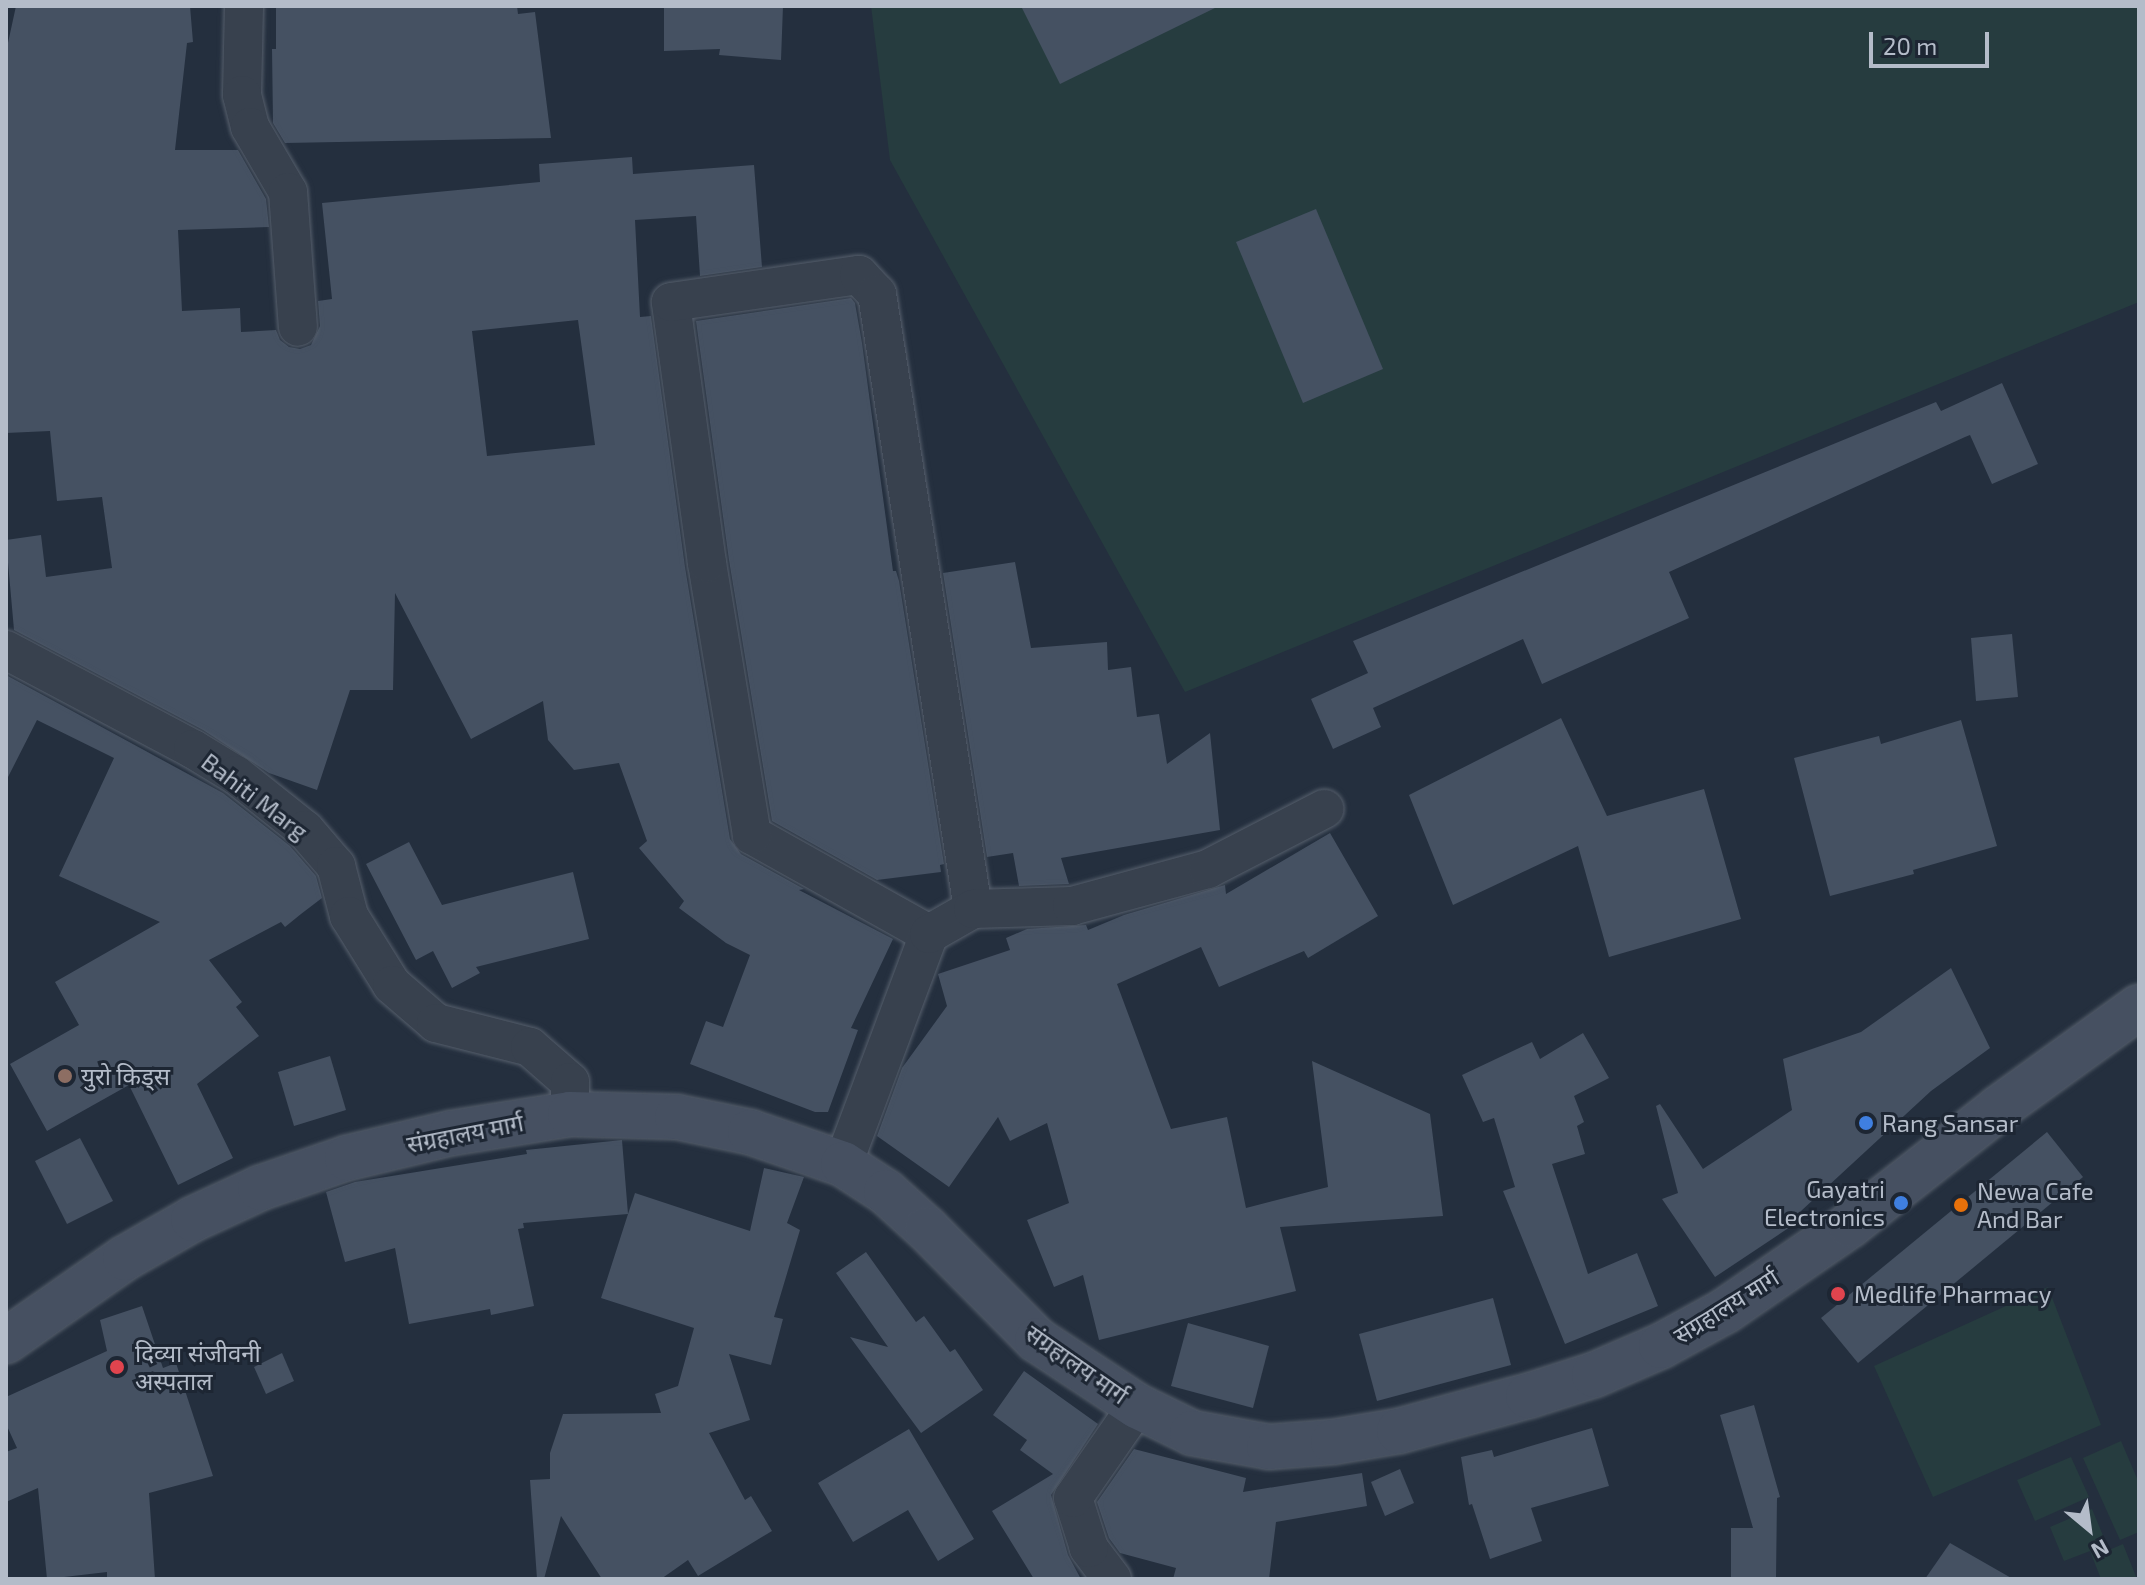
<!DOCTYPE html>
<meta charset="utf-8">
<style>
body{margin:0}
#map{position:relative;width:2145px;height:1585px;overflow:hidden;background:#242f3e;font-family:"Exo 2","Noto Sans Devanagari",sans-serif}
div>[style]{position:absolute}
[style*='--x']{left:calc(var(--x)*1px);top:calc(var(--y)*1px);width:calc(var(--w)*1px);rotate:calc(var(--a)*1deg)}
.green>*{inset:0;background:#263c3f}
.building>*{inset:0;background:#455162}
.roads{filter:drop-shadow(0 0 2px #565f6c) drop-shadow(0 0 2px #565f6c)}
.minor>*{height:38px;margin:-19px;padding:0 19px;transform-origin:19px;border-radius:19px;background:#38414e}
.secondary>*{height:44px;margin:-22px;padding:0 22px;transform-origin:22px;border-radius:22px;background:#465061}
.dots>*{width:22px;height:22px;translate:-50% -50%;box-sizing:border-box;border:4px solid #1d2633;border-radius:50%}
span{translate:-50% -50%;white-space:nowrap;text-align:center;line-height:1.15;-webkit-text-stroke:6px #1d2633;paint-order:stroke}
.street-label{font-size:24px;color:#b4bcc9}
.poi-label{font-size:24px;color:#b4bcc9}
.left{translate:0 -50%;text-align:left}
.right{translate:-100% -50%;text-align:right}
.frame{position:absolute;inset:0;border:8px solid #b4bcc9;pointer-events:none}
.north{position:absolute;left:2049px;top:1489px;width:80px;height:80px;-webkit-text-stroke:6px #1d2633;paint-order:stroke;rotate:151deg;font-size:22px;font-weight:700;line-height:32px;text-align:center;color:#b4bcc9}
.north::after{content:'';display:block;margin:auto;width:28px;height:36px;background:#b4bcc9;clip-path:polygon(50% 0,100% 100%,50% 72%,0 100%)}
.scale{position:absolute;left:1869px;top:32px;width:120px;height:36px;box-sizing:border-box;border:4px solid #b4bcc9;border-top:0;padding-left:10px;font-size:24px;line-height:28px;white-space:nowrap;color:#b4bcc9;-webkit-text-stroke:6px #1d2633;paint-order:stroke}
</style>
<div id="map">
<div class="green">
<div style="clip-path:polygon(871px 6px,2139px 6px,2139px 302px,1185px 692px,890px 160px)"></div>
<div style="clip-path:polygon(2048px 1287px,2101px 1425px,1933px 1497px,1874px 1366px)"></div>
<div style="clip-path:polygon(2121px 1441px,2139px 1483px,2139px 1532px,2120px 1540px,2083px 1458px)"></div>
<div style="clip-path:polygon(2071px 1457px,2089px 1497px,2035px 1521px,2017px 1480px)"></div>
<div style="clip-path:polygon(2092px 1509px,2109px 1550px,2123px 1544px,2137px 1579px,2101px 1579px,2090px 1551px,2064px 1561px,2050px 1527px)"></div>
</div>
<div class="building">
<div style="clip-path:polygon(evenodd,16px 6px,190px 6px,193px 42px,187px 43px,175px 150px,238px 150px,266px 199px,269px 227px,178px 230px,182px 311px,240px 308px,241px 332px,276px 330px,280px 340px,289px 347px,300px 349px,311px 345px,320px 326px,318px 301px,332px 299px,322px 203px,540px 182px,539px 164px,632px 157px,633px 174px,754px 165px,762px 267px,700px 276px,696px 216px,635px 220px,640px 317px,651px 316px,685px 567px,730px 839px,741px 854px,804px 889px,799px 890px,893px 939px,851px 1028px,858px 1030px,828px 1112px,815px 1112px,690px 1064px,706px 1021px,723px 1027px,750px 955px,726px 943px,679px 908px,684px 901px,639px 848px,647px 841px,619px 763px,574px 770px,548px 740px,543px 701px,471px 739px,395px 593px,393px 690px,350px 690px,317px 790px,269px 773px,203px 730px,14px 630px,6px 540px,41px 535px,46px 577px,112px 568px,102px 497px,57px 501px,50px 431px,6px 433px,6px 52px,16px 6px,578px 320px,595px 445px,487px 456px,472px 331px,578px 320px)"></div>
<div style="clip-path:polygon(276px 6px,517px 6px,518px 14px,535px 12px,551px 138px,285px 143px,273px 123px,272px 49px,276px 49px)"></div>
<div style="clip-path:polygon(664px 6px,783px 6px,781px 60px,719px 55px,720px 49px,664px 51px)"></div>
<div style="clip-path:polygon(1021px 6px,1219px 6px,1060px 84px)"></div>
<div style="clip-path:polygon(1316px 209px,1383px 369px,1303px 403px,1236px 242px)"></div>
<div style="clip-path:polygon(851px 298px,855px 303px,862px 343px,893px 571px,896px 571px,899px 581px,944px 864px,940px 865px,941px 872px,877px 880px,772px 821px,729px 560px,696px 321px)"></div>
<div style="clip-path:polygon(2002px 383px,2038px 464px,1992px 484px,1970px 435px,1965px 437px,1669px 572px,1689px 618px,1542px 684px,1523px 639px,1373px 708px,1381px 727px,1333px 749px,1311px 699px,1368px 673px,1353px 641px,1936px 402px,1941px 411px)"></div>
<div style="clip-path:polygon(1015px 562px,1031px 648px,1107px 642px,1108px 670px,1131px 667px,1137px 717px,1159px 714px,1167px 764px,1210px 733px,1220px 830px,1061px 858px,1069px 884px,1019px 886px,1013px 853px,987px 857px,943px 573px)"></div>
<div style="clip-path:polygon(2012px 634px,2018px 697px,1976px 701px,1971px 638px)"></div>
<div style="clip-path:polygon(6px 675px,223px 793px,290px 846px,316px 876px,322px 898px,301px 914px,285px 927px,281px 922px,209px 960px,242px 1002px,236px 1007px,259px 1036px,197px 1084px,233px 1158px,178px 1185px,129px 1085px,47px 1131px,10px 1064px,79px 1025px,55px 982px,160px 922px,59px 876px,114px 758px,37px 720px,6px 781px)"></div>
<div style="clip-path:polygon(1561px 718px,1607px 816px,1704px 789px,1741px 919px,1609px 957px,1578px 846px,1453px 905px,1409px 795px)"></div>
<div style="clip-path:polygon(1961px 720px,1997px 846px,1913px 870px,1914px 874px,1830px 896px,1794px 758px,1879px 736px,1881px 744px)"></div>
<div style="clip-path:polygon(1330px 833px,1378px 916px,1308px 958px,1304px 951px,1219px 987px,1201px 947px,1117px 984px,1171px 1129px,1227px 1117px,1246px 1208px,1328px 1187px,1312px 1061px,1430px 1114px,1443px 1216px,1280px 1227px,1296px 1291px,1099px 1340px,1083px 1275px,1054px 1287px,1027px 1220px,1069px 1203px,1047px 1123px,1010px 1141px,998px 1117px,949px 1187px,877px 1136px,902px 1068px,947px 1006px,938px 974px,1010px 950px,1006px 938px,1027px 929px,1086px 925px,1088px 930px,1124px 915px,1225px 885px,1226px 894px)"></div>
<div style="clip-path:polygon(409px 842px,442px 905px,573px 872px,589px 939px,476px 967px,480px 973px,452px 988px,433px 951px,416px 960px,366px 864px)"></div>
<div style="clip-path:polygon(1951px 968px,1990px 1048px,1931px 1091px,1801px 1211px,1805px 1217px,1715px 1277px,1662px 1199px,1678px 1193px,1656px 1106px,1660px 1104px,1703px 1169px,1792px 1110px,1783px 1059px,1861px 1032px)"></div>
<div style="clip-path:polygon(1583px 1033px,1609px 1078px,1574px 1096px,1584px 1122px,1577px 1126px,1585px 1154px,1552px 1164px,1588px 1274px,1637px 1253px,1658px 1306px,1565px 1344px,1503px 1191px,1515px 1187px,1494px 1118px,1483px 1122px,1462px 1075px,1532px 1042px,1540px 1059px)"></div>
<div style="clip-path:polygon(330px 1056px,346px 1110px,294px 1126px,278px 1072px)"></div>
<div style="clip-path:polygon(2047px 1132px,2083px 1177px,1858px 1363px,1821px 1318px)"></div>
<div style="clip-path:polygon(80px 1138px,113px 1201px,67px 1224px,35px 1161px)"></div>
<div style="clip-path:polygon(622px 1140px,628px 1214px,635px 1193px,750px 1231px,764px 1168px,804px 1177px,787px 1223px,800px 1230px,774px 1317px,783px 1319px,771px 1365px,729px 1354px,750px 1420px,709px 1433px,745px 1500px,751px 1496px,772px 1531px,698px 1576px,688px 1560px,661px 1579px,602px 1579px,561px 1516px,544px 1579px,537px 1579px,530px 1480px,550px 1479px,550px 1453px,563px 1414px,661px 1413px,655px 1394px,678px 1386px,694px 1328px,601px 1298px,628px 1214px,523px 1223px,524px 1228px,518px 1229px,534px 1306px,491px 1315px,490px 1309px,409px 1324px,395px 1248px,345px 1262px,326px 1192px,355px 1182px,527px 1154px,526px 1150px)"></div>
<div style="clip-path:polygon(866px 1252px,916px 1322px,924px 1316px,950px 1352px,955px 1349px,983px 1390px,921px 1433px,850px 1337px,888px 1347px,836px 1273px)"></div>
<div style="clip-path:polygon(1493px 1298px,1511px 1365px,1377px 1401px,1359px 1334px)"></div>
<div style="clip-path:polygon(142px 1306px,163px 1368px,176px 1363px,213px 1476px,149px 1493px,155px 1579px,107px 1579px,107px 1572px,47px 1579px,38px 1488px,6px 1502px,6px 1452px,17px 1448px,6px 1424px,6px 1397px,107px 1351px,100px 1320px)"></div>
<div style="clip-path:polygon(1188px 1323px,1269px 1346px,1253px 1408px,1171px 1386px)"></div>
<div style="clip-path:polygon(282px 1353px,294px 1381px,266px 1394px,254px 1367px)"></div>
<div style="clip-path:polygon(1024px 1371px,1098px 1424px,1051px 1495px,1068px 1555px,1081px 1579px,1034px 1579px,992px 1511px,1053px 1474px,1020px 1450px,1027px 1440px,993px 1415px)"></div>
<div style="clip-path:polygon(1754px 1405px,1780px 1497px,1777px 1498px,1776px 1579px,1731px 1579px,1731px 1528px,1753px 1528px,1720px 1415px)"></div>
<div style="clip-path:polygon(1592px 1428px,1609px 1486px,1531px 1508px,1542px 1541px,1490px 1559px,1472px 1504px,1469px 1505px,1461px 1457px,1492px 1450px,1494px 1457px)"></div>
<div style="clip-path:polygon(909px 1429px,974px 1539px,938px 1561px,908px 1510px,853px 1542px,818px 1483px)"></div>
<div style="clip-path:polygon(1134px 1449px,1246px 1478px,1243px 1492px,1362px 1473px,1367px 1506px,1276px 1522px,1269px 1579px,1173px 1579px,1176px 1568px,1120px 1553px,1109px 1538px,1097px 1502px)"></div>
<div style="clip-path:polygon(1400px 1469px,1414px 1503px,1385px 1516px,1371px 1482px)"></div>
<div style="clip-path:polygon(1950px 1543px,2013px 1579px,1925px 1579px)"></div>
</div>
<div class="roads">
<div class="minor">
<div style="--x:244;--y:6;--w:89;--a:91.3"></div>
<div style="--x:242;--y:95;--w:33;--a:76"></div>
<div style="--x:250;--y:127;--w:75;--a:59.7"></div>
<div style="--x:288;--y:192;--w:135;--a:85.8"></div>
<div style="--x:6;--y:650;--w:212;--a:27.9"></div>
<div style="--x:193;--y:749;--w:50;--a:31.2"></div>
<div style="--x:236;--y:775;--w:88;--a:38.6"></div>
<div style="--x:305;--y:830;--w:48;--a:49.3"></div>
<div style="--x:336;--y:866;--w:52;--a:75.4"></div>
<div style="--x:349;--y:916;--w:81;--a:58.1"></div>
<div style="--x:392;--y:985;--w:58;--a:40.8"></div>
<div style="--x:436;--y:1023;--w:97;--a:14.3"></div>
<div style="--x:530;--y:1047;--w:53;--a:41.2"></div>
<div style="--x:570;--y:1082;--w:32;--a:90"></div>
<div style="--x:929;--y:934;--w:203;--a:-150.8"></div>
<div style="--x:752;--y:835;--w:276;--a:-99.4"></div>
<div style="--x:707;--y:563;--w:263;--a:-97.9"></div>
<div style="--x:671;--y:302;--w:190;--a:-8.2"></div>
<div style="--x:859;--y:275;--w:26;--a:47"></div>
<div style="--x:877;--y:294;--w:622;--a:81.13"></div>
<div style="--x:843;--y:1164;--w:246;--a:-69.5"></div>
<div style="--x:929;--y:934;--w:51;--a:-29.6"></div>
<div style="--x:973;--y:909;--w:99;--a:-1.7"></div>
<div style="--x:1072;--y:906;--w:141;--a:-15.2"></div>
<div style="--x:1208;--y:869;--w:131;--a:-27.3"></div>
<div style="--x:1112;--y:1579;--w:39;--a:-127"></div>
<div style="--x:1089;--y:1548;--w:52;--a:-107.7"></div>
<div style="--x:1073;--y:1498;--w:112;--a:-55.2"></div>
</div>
<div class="secondary">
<div style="--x:6;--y:1341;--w:145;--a:-34.9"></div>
<div style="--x:125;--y:1258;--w:78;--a:-29.8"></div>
<div style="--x:193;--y:1219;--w:74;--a:-24.8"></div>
<div style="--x:260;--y:1188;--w:92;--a:-19"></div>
<div style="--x:347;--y:1158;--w:108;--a:-13.4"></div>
<div style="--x:452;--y:1133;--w:120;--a:-9.1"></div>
<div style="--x:570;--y:1114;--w:107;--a:1.6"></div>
<div style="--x:677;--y:1117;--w:75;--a:11.6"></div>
<div style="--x:750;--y:1132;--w:98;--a:19"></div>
<div style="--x:843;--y:1164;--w:51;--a:33.1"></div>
<div style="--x:886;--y:1192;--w:55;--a:42.1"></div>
<div style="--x:927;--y:1229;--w:156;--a:45.3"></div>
<div style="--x:1037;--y:1340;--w:120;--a:33.4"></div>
<div style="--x:1137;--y:1406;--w:61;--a:26.1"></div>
<div style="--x:1192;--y:1433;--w:78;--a:10.3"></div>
<div style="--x:1269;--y:1447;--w:64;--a:-4.5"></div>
<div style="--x:1333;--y:1442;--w:67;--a:-9.5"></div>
<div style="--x:1399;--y:1431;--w:134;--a:-15.2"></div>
<div style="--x:1528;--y:1396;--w:69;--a:-17.7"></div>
<div style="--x:1594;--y:1375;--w:73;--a:-23.4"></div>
<div style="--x:1661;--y:1346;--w:73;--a:-28.7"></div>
<div style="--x:1725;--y:1311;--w:152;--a:-34.5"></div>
<div style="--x:1850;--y:1225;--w:189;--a:-38.1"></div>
<div style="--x:1999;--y:1108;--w:173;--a:-35.8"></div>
</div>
</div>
<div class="dots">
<div style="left:65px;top:1076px;background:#8d6e63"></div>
<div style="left:1866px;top:1123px;background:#3f7fe0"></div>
<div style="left:1901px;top:1203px;background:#3f7fe0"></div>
<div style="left:1961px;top:1205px;background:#e8710a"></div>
<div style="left:1838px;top:1294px;background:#e0444e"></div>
<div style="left:117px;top:1367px;background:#e0444e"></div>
</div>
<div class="street-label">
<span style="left:255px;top:796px;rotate:37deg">Bahiti Marg</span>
<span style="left:465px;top:1133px;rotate:-11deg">संग्रहालय मार्ग</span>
<span style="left:1726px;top:1306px;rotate:-32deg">संग्रहालय मार्ग</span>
<span style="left:1077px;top:1364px;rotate:35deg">संग्रहालय मार्ग</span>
</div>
<div class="poi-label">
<span class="left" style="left:81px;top:1076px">युरो किड्स</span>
<span class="left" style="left:1882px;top:1123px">Rang Sansar</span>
<span class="right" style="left:1885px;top:1203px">Gayatri<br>Electronics</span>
<span class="left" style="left:1977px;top:1205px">Newa Cafe<br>And Bar</span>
<span class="left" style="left:1854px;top:1294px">Medlife Pharmacy</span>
<span class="left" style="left:135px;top:1367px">दिव्या संजीवनी<br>अस्पताल</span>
</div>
<div class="frame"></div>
<div class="north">N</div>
<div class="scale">20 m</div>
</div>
